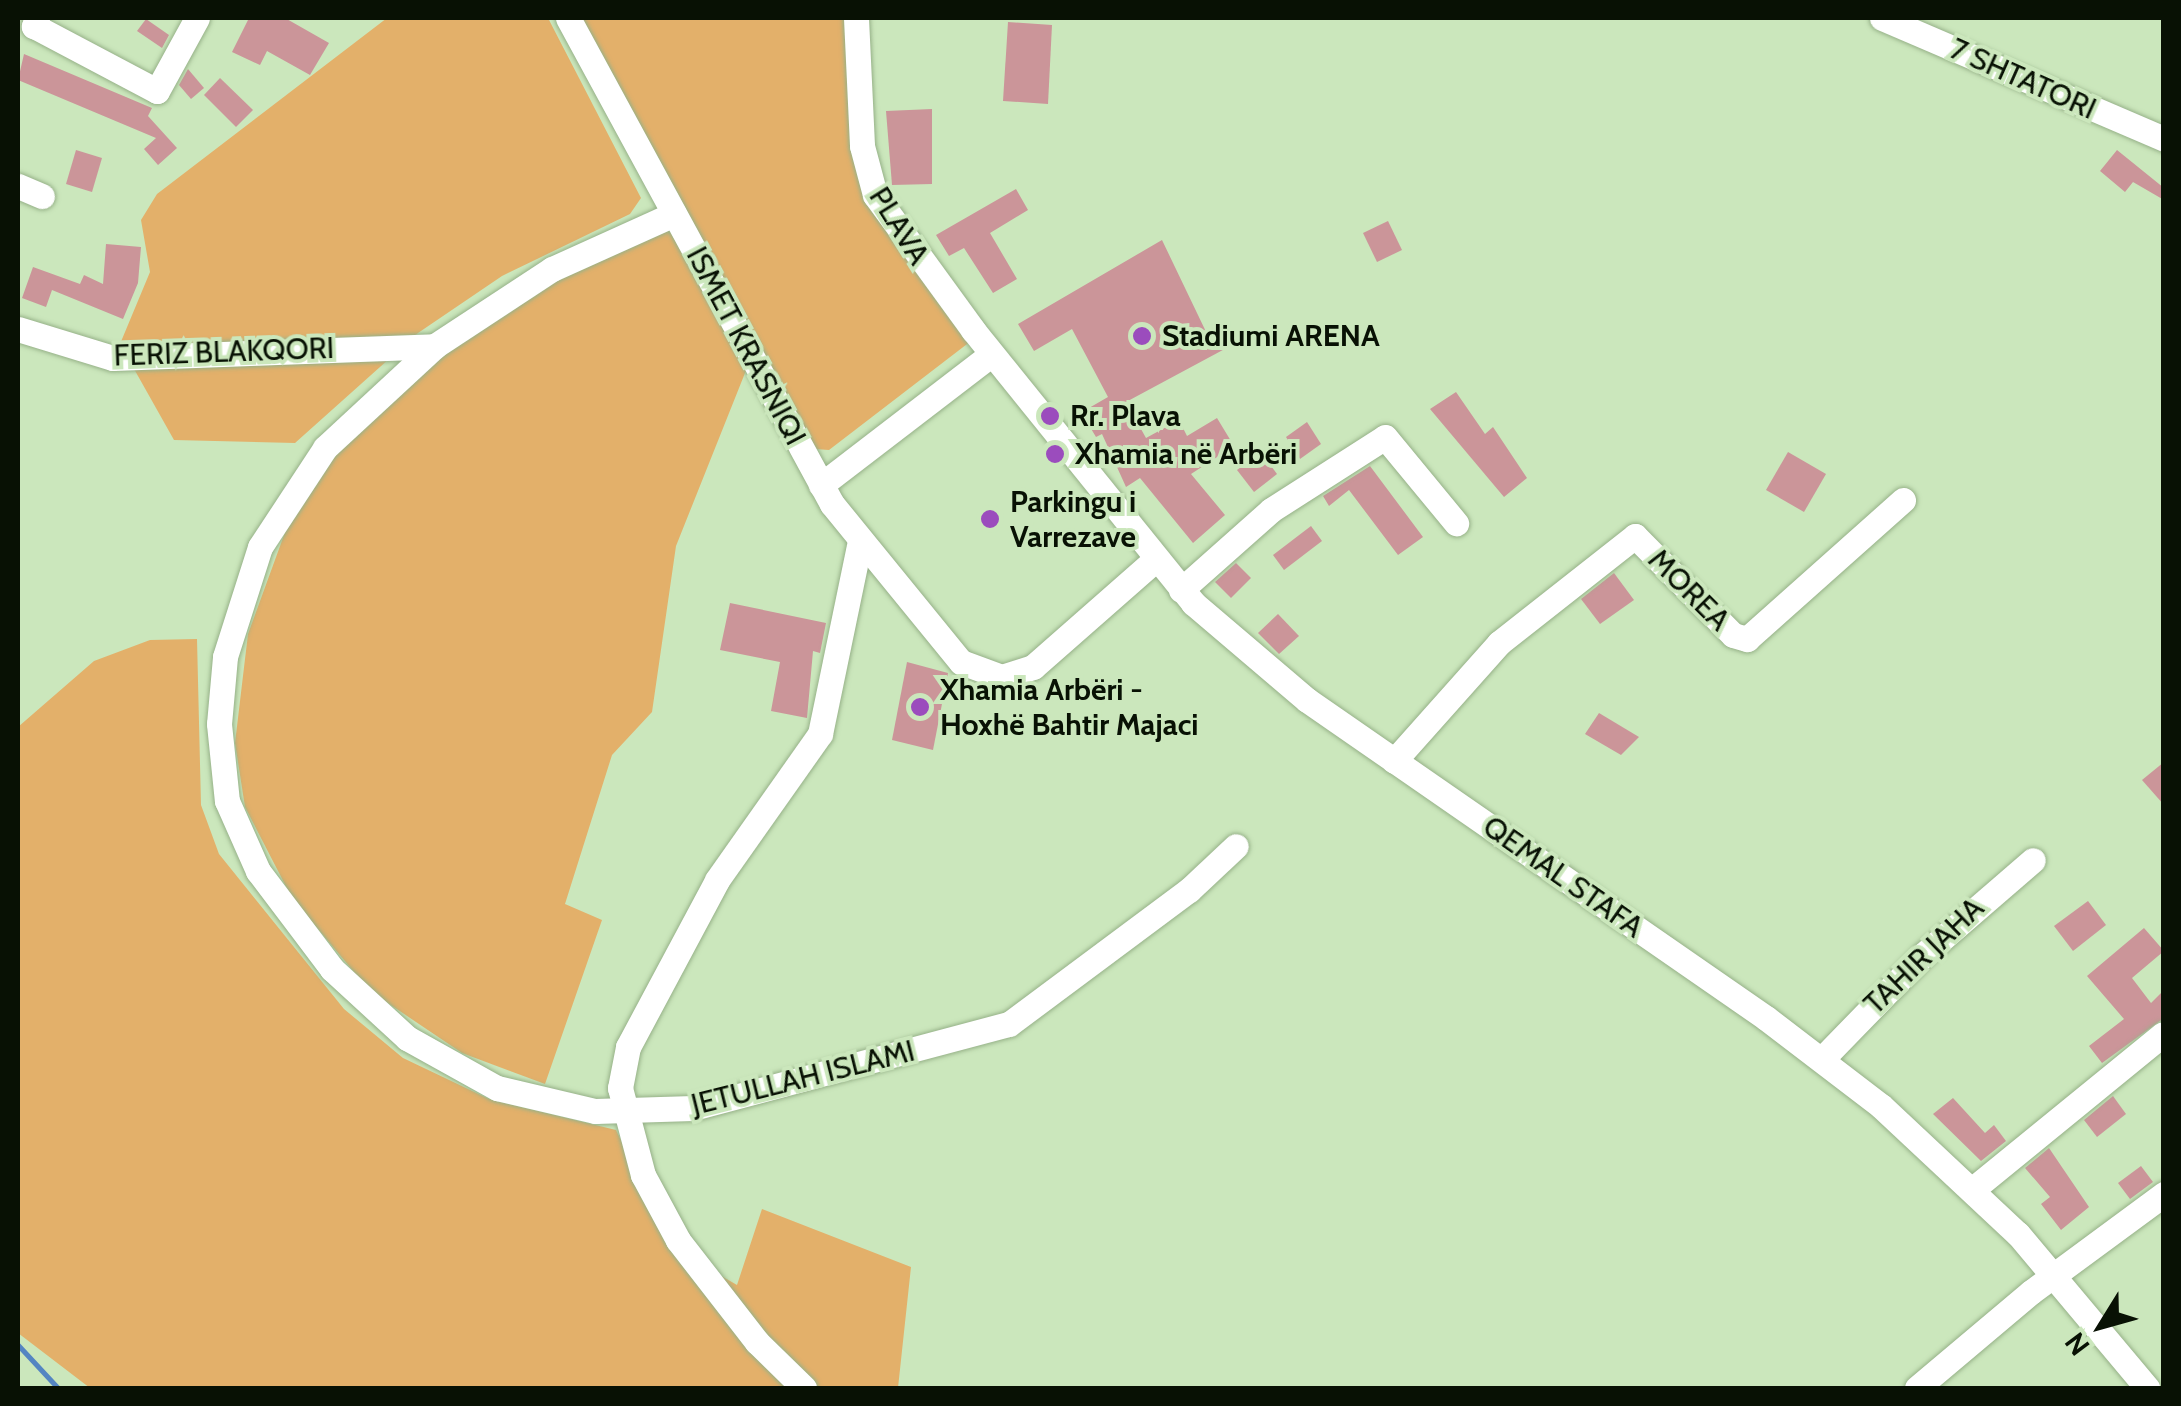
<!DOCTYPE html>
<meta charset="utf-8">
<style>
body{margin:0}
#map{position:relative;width:2181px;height:1406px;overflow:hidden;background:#cbe7bc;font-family:Cabin,sans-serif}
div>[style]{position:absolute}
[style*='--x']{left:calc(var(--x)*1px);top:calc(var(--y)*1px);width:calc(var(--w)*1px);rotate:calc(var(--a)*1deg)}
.green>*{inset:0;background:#e3b06a}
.stream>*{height:5px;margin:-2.5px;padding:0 2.5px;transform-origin:2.5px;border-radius:2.5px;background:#5485c2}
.building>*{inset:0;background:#cb9599}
.roads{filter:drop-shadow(0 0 2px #96b188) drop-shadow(0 0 2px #96b188)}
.minor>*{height:25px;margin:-12.5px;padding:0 12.5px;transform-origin:12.5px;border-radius:12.5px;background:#fff}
.dots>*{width:28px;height:28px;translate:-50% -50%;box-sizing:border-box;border:5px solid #cbe7bc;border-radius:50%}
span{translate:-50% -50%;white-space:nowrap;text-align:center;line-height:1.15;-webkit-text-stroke:8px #cbe7bc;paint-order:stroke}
.street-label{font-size:30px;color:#081104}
.poi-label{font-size:30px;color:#081104;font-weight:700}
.left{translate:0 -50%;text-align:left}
.frame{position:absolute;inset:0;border:20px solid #081104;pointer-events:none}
.north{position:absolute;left:2051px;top:1276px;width:100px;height:100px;-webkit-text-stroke:8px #cbe7bc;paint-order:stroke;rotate:233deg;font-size:28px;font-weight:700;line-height:40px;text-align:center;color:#081104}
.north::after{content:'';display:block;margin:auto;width:35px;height:45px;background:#081104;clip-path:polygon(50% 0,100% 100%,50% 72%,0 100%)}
</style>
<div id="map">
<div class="green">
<div style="clip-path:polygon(387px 18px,548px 18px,641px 198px,630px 214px,502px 276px,418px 333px,295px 443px,174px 440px,120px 344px,150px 272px,141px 220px,157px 194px)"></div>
<div style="clip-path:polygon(575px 18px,844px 18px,855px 158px,971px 341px,829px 450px,815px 449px)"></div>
<div style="clip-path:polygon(668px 227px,747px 368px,676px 546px,652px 712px,612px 755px,565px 904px,602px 920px,545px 1084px,462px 1053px,370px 991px,292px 898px,245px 807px,235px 743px,248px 634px,291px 516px,353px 432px,433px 360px,549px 280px)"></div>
<div style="clip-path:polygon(197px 639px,201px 805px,219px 854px,344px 1009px,403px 1058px,489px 1099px,616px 1130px,673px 1248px,737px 1285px,762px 1209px,911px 1267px,898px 1388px,90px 1388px,18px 1333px,18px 727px,94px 661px,150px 640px)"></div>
</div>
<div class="stream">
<div style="--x:18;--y:1345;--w:59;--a:47.1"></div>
</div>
<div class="building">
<div style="clip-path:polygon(249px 18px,285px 18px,329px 43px,310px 75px,267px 51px,260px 65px,232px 52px)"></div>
<div style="clip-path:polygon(146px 19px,169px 35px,162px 48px,137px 31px)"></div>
<div style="clip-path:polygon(1008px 22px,1052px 25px,1048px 104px,1003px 101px)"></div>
<div style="clip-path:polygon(24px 54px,152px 108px,148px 116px,177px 148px,158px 165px,144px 149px,156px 138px,18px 80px)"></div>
<div style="clip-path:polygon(188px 69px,204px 88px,191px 99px,179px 85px)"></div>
<div style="clip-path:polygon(220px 78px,253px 110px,236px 127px,204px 95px)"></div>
<div style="clip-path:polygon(932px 109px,932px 184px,892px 185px,886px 111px)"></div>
<div style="clip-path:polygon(76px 150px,102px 158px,92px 192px,66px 184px)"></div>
<div style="clip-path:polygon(2117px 150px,2164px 188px,2164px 200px,2133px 182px,2125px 192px,2100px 171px)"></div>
<div style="clip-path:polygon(1016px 189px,1028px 210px,990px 233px,1017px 279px,993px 293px,964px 248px,949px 256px,936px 235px)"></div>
<div style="clip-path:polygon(1388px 221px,1402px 250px,1377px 262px,1363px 233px)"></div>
<div style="clip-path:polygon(1162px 240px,1209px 338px,1226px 329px,1234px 344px,1126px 402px,1146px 438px,1179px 420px,1187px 436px,1217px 418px,1234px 446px,1191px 474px,1225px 515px,1193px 543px,1140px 478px,1126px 487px,1102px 434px,1096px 437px,1087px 422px,1082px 412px,1108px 397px,1072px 329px,1034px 351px,1018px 324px)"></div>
<div style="clip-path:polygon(106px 244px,141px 247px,138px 283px,123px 319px,52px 290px,46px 307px,22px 298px,33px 267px,80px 284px,84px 275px,103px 284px)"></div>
<div style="clip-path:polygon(1456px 392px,1485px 434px,1493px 427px,1527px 478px,1504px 497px,1430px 409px)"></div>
<div style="clip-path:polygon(1307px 422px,1321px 444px,1300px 459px,1286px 437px)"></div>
<div style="clip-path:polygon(1261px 452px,1277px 474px,1254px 492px,1237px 470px)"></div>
<div style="clip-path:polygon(1788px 452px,1826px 474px,1804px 512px,1766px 490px)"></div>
<div style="clip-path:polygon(1370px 466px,1423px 537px,1398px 555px,1349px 490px,1329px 506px,1323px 496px)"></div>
<div style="clip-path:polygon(1311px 526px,1322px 541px,1284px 570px,1273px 555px)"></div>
<div style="clip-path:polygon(1236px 563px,1251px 578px,1231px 598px,1215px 582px)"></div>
<div style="clip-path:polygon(1614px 573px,1634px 600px,1600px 624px,1581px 599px)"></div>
<div style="clip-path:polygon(730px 603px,826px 623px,820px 653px,813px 651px,807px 718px,771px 711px,780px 662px,720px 650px)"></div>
<div style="clip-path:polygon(1278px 614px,1299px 636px,1279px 654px,1258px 633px)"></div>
<div style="clip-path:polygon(907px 662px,948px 673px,933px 750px,892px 740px)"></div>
<div style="clip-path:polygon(1599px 713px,1639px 737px,1621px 755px,1585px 734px)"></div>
<div style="clip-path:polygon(2164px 762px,2164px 805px,2142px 780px)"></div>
<div style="clip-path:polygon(2088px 901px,2106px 925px,2073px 951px,2054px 926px)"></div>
<div style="clip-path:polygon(2144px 928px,2164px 951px,2132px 978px,2151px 1003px,2164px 990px,2164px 1018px,2102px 1063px,2089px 1046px,2124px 1019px,2087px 976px)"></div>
<div style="clip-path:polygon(2113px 1096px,2126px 1114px,2097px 1137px,2084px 1120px)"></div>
<div style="clip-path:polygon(1953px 1098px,1985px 1133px,1994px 1125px,2006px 1141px,1981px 1161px,1933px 1114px)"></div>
<div style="clip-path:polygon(2049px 1148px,2089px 1207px,2061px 1230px,2041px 1204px,2050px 1197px,2025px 1168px)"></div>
<div style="clip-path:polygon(2141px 1166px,2153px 1182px,2130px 1199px,2118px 1183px)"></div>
</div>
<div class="roads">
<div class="minor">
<div style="--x:37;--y:18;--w:9;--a:111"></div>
<div style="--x:34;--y:26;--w:139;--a:27.9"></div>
<div style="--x:157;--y:91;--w:83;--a:-61.3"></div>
<div style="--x:568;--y:18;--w:553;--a:61.49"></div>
<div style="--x:832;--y:504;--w:204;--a:50.8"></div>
<div style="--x:961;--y:662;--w:44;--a:20.1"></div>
<div style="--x:1002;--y:677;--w:33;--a:-18"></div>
<div style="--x:1033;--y:667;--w:164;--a:-41.3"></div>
<div style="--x:856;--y:18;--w:128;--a:87.3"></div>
<div style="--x:862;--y:146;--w:51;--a:75.1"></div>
<div style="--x:875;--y:195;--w:167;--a:54"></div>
<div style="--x:973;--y:330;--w:351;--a:51.1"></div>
<div style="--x:1193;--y:603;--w:150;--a:40.4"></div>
<div style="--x:1307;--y:700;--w:558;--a:34.71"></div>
<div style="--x:1766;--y:1018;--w:145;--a:37.4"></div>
<div style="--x:1881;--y:1106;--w:187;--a:43.1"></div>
<div style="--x:2018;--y:1234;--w:201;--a:50"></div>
<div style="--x:1882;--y:18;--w:307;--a:23.2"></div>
<div style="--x:18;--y:186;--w:26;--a:23"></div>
<div style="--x:674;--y:214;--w:134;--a:155.7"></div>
<div style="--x:552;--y:269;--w:140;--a:146.7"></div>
<div style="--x:435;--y:346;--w:150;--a:137.2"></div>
<div style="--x:325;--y:448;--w:118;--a:123.3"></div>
<div style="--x:260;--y:547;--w:115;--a:107.7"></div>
<div style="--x:225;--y:657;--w:67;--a:95.1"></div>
<div style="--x:219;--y:724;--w:77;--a:84.1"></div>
<div style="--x:227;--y:801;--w:77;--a:66.1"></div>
<div style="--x:258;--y:871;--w:123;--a:52.9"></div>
<div style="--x:332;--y:969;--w:102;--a:42.6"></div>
<div style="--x:407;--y:1038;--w:103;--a:29.1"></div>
<div style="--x:497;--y:1088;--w:101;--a:13.2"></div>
<div style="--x:595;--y:1111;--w:98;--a:-1.8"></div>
<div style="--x:693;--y:1108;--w:327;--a:-14.9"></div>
<div style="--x:1009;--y:1024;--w:224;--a:-36.7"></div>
<div style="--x:1189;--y:890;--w:64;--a:-43.1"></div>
<div style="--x:18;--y:329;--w:99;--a:17"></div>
<div style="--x:113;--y:358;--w:322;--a:-2.1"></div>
<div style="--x:821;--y:485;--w:215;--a:-37.5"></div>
<div style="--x:1181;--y:590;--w:120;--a:-41.6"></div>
<div style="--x:1271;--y:510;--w:135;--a:-32.6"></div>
<div style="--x:1385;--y:437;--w:112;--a:50.5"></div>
<div style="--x:1394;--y:761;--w:158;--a:-48.3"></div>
<div style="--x:1499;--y:643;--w:173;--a:-38.2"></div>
<div style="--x:1635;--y:536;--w:139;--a:45.3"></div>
<div style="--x:1733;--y:635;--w:15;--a:16"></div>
<div style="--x:1747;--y:639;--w:209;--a:-41.7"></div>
<div style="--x:1822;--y:1059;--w:145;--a:-45.8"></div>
<div style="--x:1923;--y:955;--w:145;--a:-40.8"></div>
<div style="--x:1973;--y:1189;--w:245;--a:-39.2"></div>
<div style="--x:804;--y:1388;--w:66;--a:-135.6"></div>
<div style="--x:757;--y:1342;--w:129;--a:-127.8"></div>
<div style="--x:678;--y:1240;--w:74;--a:-118.3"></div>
<div style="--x:643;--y:1175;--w:90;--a:-104.8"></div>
<div style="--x:620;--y:1088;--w:42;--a:-79"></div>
<div style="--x:628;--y:1047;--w:189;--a:-61.9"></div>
<div style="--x:717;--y:880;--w:179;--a:-54.8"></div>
<div style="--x:820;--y:734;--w:197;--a:-78.3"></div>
<div style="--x:1917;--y:1388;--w:149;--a:-40.1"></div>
<div style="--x:2031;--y:1292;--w:165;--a:-36.4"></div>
</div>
</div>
<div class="dots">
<div style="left:1142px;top:336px;background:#9b4cbd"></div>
<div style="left:1050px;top:416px;background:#9b4cbd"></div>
<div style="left:1055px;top:454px;background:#9b4cbd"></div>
<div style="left:990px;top:519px;background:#9b4cbd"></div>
<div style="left:920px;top:707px;background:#9b4cbd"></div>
</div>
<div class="street-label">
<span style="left:2023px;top:79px;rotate:24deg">7 SHTATORI</span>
<span style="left:899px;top:226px;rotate:58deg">PLAVA</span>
<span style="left:746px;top:346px;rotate:62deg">ISMET KRASNIQI</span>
<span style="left:224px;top:352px;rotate:-2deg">FERIZ BLAKQORI</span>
<span style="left:1689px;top:590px;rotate:45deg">MOREA</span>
<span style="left:1563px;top:877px;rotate:35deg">QEMAL STAFA</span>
<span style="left:1924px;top:956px;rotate:-44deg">TAHIR JAHA</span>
<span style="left:803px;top:1078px;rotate:-14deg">JETULLAH ISLAMI</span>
</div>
<div class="poi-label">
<span class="left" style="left:1162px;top:336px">Stadiumi ARENA</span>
<span class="left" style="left:1070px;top:416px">Rr. Plava</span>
<span class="left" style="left:1075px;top:454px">Xhamia në Arbëri</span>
<span class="left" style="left:1010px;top:519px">Parkingu i<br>Varrezave</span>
<span class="left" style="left:940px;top:707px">Xhamia Arbëri -<br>Hoxhë Bahtir Majaci</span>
</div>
<div class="frame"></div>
<div class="north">N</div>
</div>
